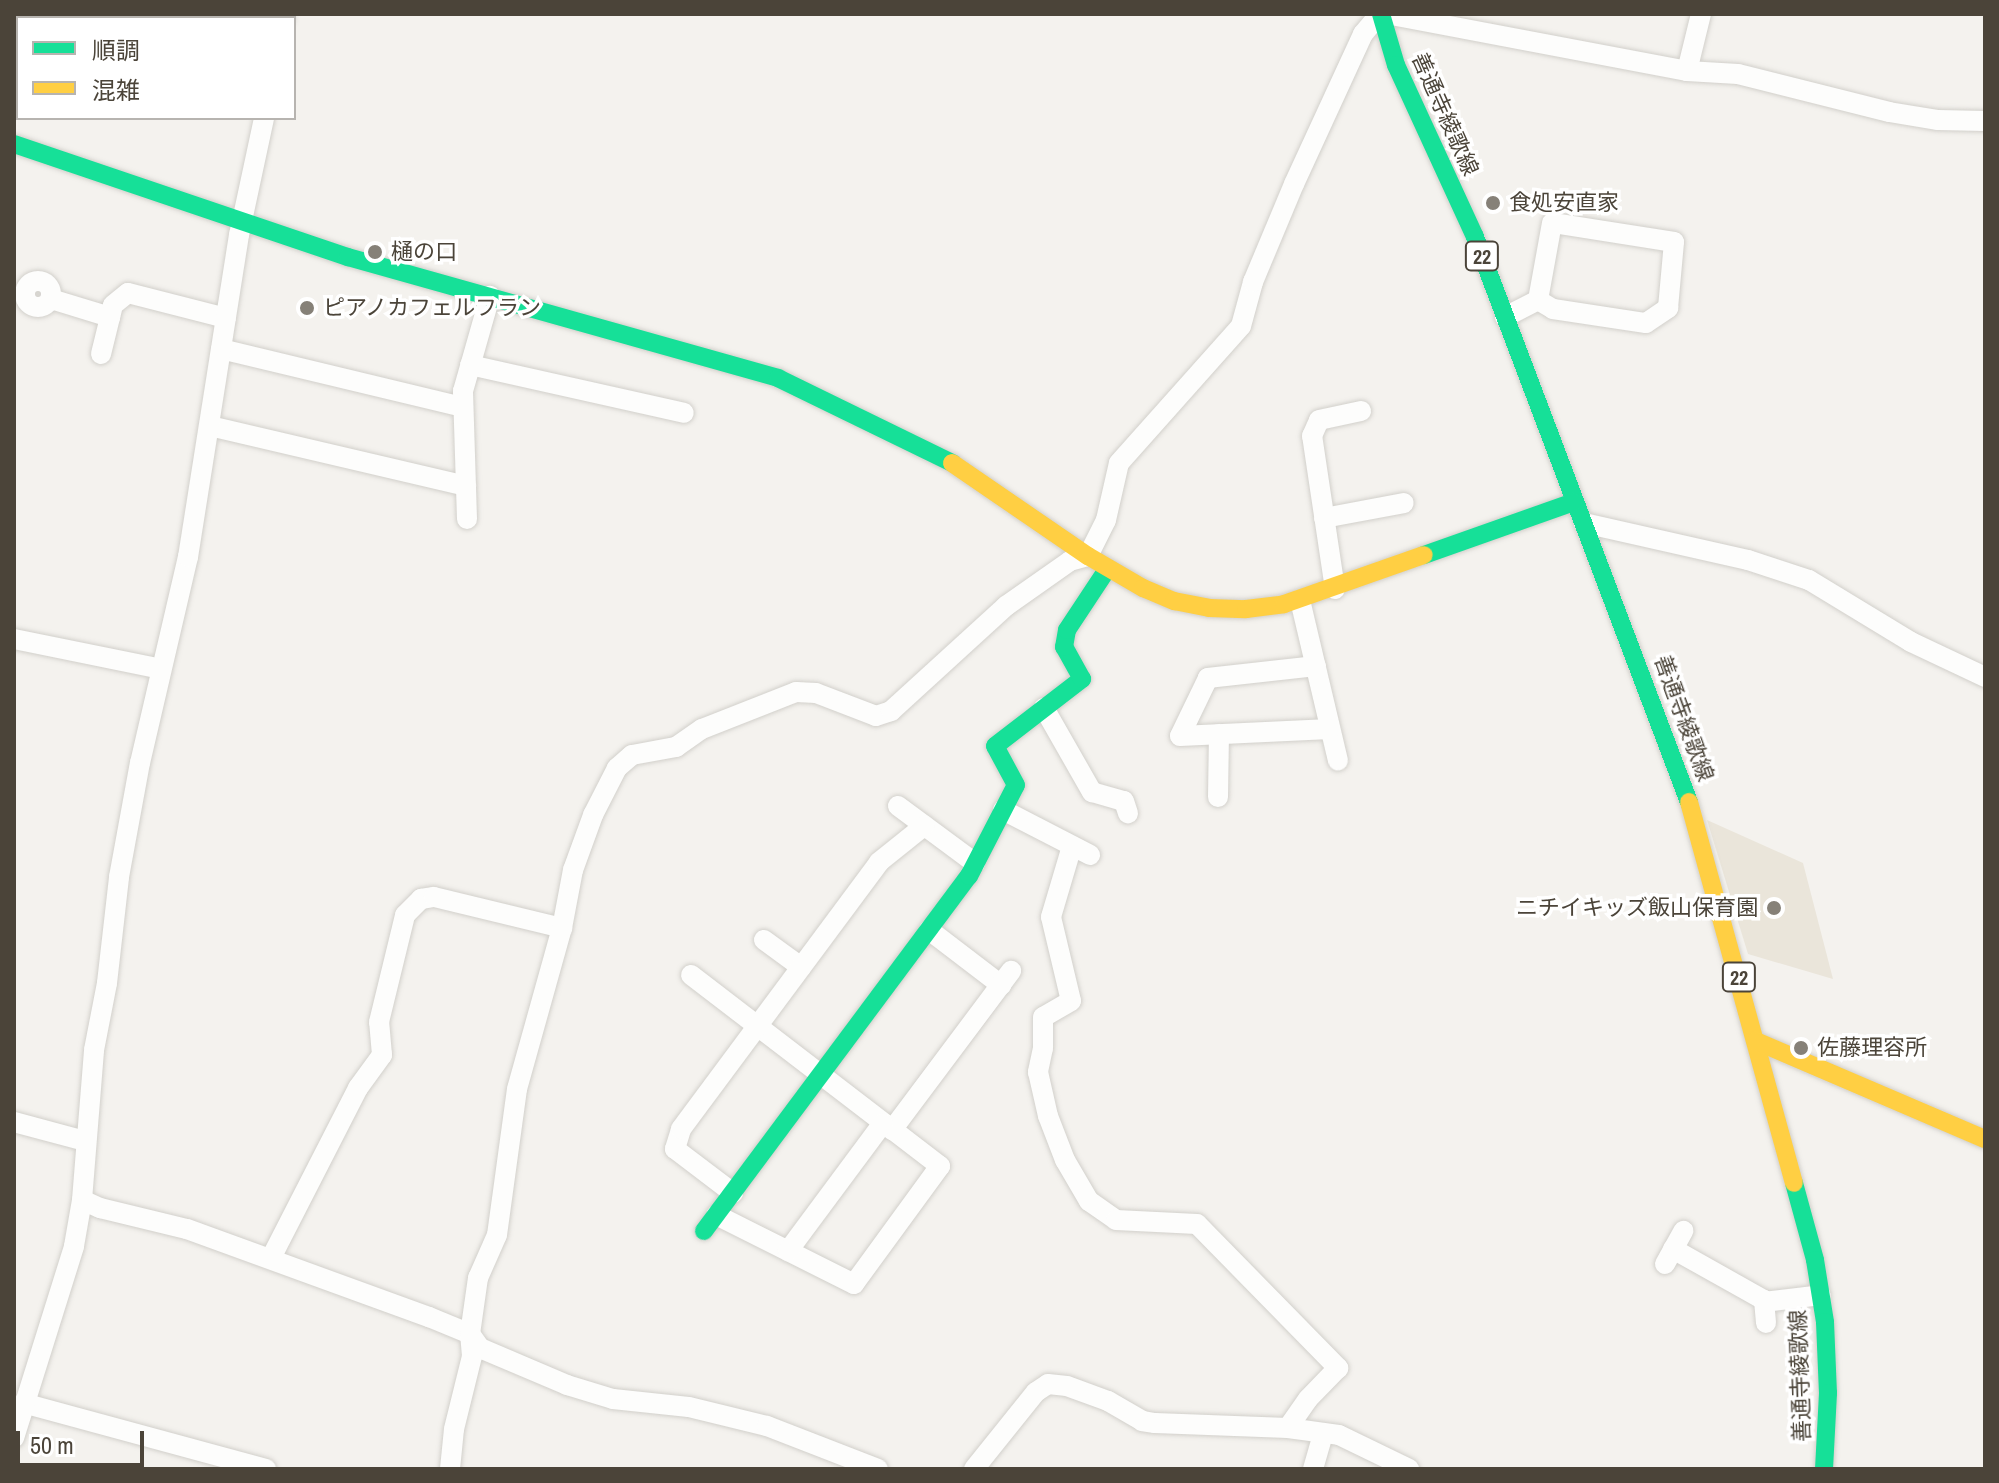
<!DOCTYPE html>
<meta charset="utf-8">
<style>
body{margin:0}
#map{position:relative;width:1999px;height:1483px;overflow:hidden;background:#f4f2ee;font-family:"Archivo Narrow","Noto Sans JP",sans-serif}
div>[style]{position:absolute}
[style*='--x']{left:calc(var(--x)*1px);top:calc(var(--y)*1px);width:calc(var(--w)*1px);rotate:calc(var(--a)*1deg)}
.education>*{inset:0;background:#eae5da}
.roads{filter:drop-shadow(0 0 2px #d2d0cb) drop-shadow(0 0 2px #d2d0cb)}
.street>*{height:20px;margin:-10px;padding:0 10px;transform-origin:10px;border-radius:10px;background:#fdfdfc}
.street>.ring{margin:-10px;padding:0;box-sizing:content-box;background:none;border:20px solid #fdfdfc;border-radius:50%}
.fast>*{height:18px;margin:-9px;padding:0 9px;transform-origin:9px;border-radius:9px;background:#16e098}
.slow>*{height:18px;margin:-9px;padding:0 9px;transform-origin:9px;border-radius:9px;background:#ffcf43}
.dots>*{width:22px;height:22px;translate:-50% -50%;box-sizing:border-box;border:4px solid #fff;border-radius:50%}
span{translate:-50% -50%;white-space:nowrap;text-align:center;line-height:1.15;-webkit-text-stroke:7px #fff;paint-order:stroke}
.shield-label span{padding:2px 6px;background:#fff;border:2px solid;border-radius:6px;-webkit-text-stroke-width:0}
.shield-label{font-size:20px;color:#4b4439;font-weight:700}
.street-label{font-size:22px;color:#4b4439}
.poi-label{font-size:22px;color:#4b4439}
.left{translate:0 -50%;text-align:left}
.right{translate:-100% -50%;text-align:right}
.frame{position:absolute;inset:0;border:16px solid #4b4439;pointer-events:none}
.legend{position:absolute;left:16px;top:16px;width:280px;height:104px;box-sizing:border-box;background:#fff;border:2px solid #b7b4b0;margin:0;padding:10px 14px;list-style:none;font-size:24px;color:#4b4439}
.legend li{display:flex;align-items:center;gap:16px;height:40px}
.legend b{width:40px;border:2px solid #b7b4b0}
.scale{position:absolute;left:16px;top:1431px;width:128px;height:36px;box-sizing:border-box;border:4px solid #4b4439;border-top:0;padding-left:10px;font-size:24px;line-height:28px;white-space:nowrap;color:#4b4439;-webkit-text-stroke:6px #fff;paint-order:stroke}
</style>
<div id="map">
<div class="education">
<div style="clip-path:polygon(1707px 820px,1803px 863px,1833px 979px,1748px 954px)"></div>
</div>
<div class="roads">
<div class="street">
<div style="--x:1386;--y:14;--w:306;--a:10.7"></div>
<div style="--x:1687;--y:71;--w:51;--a:3.4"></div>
<div style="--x:1738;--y:74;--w:156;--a:14.1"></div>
<div style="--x:1889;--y:112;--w:50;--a:9.3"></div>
<div style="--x:1938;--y:120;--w:47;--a:1.2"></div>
<div style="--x:284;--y:18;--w:4;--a:-90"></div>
<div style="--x:1687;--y:71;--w:59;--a:-76.2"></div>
<div class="ring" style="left:25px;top:281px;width:6px;height:6px"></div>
<div style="--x:51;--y:299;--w:62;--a:17"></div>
<div style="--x:1505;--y:317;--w:37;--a:-27"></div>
<div style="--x:1538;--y:300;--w:17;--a:31"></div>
<div style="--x:1553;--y:309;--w:94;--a:8.6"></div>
<div style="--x:1646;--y:323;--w:27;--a:-34"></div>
<div style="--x:1668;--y:308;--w:66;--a:-84.8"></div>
<div style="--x:1674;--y:242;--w:123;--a:-171.1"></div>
<div style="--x:1552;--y:223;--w:78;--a:100.3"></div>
<div style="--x:221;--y:349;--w:249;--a:13.5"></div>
<div style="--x:101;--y:354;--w:50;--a:-76.2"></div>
<div style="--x:113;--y:305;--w:19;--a:-39"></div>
<div style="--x:128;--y:293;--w:101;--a:14.3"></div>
<div style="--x:470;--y:365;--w:219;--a:12.6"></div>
<div style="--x:210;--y:426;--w:263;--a:13.2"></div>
<div style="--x:1324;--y:518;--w:81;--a:-10.6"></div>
<div style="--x:467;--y:519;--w:128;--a:-91.8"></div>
<div style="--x:463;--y:391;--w:99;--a:-74.1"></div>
<div style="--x:1584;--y:523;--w:168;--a:12.7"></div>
<div style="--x:1748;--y:560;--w:64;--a:18.2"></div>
<div style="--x:1809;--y:580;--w:119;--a:31.3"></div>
<div style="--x:1911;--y:642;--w:82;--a:25.3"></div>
<div style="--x:1335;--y:589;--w:155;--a:-98.5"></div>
<div style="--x:1312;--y:436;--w:17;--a:-66"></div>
<div style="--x:1319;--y:420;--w:43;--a:-12.1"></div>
<div style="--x:1300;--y:600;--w:165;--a:76.7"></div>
<div style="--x:14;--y:639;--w:150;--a:11.5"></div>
<div style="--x:1316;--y:666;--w:109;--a:173.7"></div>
<div style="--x:1208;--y:678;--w:64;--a:115.8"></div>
<div style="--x:1180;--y:736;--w:150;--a:-2.7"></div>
<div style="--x:1044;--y:708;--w:97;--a:60.3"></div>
<div style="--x:1092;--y:792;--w:33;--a:16"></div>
<div style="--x:1124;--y:801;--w:13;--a:72"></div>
<div style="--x:1218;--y:797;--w:63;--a:-89.1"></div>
<div style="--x:898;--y:806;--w:96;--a:36.5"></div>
<div style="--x:1003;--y:810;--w:98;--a:27.3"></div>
<div style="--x:1072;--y:846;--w:74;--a:106.5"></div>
<div style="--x:1051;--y:917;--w:86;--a:76.6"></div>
<div style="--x:1071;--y:1001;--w:32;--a:150"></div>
<div style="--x:1043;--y:1017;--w:31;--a:90"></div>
<div style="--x:1043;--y:1048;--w:25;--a:102"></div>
<div style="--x:1038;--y:1072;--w:45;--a:77.2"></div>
<div style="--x:1048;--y:1116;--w:47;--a:68.9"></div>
<div style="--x:1065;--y:1160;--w:48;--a:59.7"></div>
<div style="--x:1089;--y:1201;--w:33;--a:35"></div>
<div style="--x:1116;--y:1220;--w:81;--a:2.8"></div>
<div style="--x:1197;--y:1224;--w:202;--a:45.6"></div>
<div style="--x:1338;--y:1368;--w:43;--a:134.1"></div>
<div style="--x:1308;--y:1399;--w:35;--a:125"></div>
<div style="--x:929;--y:930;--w:91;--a:37.4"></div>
<div style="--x:764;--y:940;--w:46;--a:36.1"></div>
<div style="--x:691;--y:975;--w:314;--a:37.5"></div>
<div style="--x:940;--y:1166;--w:146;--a:126.1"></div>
<div style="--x:854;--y:1284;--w:154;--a:-153.4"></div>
<div style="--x:14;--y:1122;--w:73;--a:15"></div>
<div style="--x:892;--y:1130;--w:199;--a:-53.2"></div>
<div style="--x:733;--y:1193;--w:73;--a:-142.8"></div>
<div style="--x:675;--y:1149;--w:21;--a:-73"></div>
<div style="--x:681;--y:1129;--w:332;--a:-53.4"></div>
<div style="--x:879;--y:862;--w:58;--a:-38.7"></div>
<div style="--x:82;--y:1200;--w:20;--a:24"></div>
<div style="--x:100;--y:1208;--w:89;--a:13.6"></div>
<div style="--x:187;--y:1229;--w:258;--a:20"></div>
<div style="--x:429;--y:1317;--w:44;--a:22.5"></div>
<div style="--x:470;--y:1334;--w:17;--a:54"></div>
<div style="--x:480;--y:1348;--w:95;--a:23"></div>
<div style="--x:567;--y:1385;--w:48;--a:16.9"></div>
<div style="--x:613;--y:1399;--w:76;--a:6"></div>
<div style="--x:689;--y:1407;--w:80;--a:13.7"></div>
<div style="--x:767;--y:1426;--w:119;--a:21.2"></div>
<div style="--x:1673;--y:1249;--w:104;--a:29.3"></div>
<div style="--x:1764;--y:1300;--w:23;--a:85"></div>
<div style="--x:788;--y:1251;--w:159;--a:-53.4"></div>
<div style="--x:271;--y:1258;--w:191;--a:-62.9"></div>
<div style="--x:358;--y:1088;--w:41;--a:-54"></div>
<div style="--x:382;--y:1055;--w:33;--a:-95"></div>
<div style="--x:379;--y:1022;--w:110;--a:-76.3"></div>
<div style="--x:405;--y:915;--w:23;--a:-45"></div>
<div style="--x:421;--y:899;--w:13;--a:-9"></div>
<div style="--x:434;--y:897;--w:132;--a:13.6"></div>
<div style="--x:1665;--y:1264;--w:38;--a:-61"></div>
<div style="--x:1764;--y:1302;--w:57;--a:-7"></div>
<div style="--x:23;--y:1403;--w:252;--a:15.2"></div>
<div style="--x:14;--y:1438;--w:201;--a:-72.6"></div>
<div style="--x:74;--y:1246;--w:47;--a:-80.1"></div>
<div style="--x:82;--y:1200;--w:150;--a:-85.4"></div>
<div style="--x:94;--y:1050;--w:68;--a:-79"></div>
<div style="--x:107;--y:983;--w:107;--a:-83.5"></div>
<div style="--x:119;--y:877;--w:116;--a:-79.6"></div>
<div style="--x:140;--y:763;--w:212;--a:-76.9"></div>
<div style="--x:188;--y:557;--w:326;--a:-81"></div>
<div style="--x:239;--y:235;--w:120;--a:-77.9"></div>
<div style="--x:450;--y:1469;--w:40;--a:-84.3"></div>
<div style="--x:454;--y:1429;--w:75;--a:-76.1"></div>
<div style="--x:472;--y:1356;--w:22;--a:-95"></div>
<div style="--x:470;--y:1334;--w:57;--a:-81.9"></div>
<div style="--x:478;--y:1278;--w:47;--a:-66.2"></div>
<div style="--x:497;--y:1235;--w:147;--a:-82.2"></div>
<div style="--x:517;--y:1089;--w:167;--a:-74.4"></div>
<div style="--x:562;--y:928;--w:59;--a:-79.3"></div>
<div style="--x:573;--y:870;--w:59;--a:-70"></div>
<div style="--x:593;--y:815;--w:53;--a:-62.9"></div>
<div style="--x:617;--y:768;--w:20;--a:-41"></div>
<div style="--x:632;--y:755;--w:45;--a:-10.3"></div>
<div style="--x:676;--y:747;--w:32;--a:-35"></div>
<div style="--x:702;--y:729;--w:101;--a:-21.5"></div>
<div style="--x:796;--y:692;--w:20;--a:3"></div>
<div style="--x:816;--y:693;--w:64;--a:21"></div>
<div style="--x:876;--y:716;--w:16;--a:-18"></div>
<div style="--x:891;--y:711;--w:156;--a:-42.4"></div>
<div style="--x:1006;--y:606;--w:78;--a:-35.1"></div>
<div style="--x:1070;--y:561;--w:19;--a:-16"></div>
<div style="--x:1088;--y:556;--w:40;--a:-63.4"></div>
<div style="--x:1106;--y:520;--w:58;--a:-77.2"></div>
<div style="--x:1119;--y:463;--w:183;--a:-48.3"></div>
<div style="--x:1241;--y:326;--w:46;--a:-74.7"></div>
<div style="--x:1253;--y:282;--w:106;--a:-67.3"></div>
<div style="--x:1294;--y:184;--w:165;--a:-65.3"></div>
<div style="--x:1363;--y:34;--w:26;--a:-50"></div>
<div style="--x:974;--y:1469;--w:99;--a:-51.2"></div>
<div style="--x:1036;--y:1392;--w:14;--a:-34"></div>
<div style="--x:1048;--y:1384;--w:19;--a:6"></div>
<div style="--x:1067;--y:1386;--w:44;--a:20.1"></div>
<div style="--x:1108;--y:1401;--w:39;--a:30"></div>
<div style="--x:1142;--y:1421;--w:13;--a:9"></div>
<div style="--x:1155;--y:1423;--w:133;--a:2.2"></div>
<div style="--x:1288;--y:1428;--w:51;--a:7.8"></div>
<div style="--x:1339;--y:1435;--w:78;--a:25.9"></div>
<div style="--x:1313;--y:1469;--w:37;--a:-74"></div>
</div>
<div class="fast">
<div style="--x:1381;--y:14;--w:53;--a:73.6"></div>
<div style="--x:1396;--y:65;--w:189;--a:65.3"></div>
<div style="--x:1475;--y:237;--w:604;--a:69.26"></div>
<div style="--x:14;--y:144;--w:353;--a:18.7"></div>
<div style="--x:348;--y:257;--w:447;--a:15.7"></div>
<div style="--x:778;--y:378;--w:194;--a:26"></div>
<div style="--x:1424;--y:555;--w:159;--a:-19.5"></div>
<div style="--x:1794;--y:1183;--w:80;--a:74.7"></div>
<div style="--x:1815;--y:1260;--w:63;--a:80.8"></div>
<div style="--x:1825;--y:1322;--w:71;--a:87.6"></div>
<div style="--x:1828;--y:1393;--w:76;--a:93"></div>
<div style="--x:704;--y:1231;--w:443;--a:-53.3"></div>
<div style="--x:969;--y:876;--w:102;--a:-62.7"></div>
<div style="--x:1016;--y:785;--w:44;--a:-118.3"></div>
<div style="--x:995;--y:746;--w:110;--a:-37.6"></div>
<div style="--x:1082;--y:679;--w:37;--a:-119"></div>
<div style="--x:1064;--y:647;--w:17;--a:-80"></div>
<div style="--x:1067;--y:630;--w:74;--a:-56.5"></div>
</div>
<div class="slow">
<div style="--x:952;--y:463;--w:165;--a:34.4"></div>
<div style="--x:1088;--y:556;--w:64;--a:30.2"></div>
<div style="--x:1143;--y:588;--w:34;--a:23"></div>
<div style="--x:1174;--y:601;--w:36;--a:11"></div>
<div style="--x:1209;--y:608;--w:37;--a:2"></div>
<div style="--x:1246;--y:609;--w:38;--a:-7"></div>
<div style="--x:1284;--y:604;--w:148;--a:-19.3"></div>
<div style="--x:1689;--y:802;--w:395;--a:74.6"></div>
<div style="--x:1756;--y:1041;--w:249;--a:23.2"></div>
</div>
</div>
<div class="dots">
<div style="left:1493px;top:203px;background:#868178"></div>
<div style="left:375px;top:252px;background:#868178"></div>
<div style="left:307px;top:308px;background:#868178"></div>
<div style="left:1774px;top:908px;background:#868178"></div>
<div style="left:1801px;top:1048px;background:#868178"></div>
</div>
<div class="shield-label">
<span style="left:1482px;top:256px">22</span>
<span style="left:1739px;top:977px">22</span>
</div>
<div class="street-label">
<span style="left:1445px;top:114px;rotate:66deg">善通寺綾歌線</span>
<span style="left:1684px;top:718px;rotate:70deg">善通寺綾歌線</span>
<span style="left:1800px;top:1376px;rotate:-92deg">善通寺綾歌線</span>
</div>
<div class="poi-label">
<span class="left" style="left:1509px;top:203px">食処安直家</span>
<span class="left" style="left:391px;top:252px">樋の口</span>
<span class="left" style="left:323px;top:308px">ピアノカフェルフラン</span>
<span class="right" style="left:1758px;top:908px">ニチイキッズ飯山保育園</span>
<span class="left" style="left:1817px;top:1048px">佐藤理容所</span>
</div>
<div class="frame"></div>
<ul class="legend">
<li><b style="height:10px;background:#16e098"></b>順調</li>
<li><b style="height:10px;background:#ffcf43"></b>混雑</li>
</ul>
<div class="scale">50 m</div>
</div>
